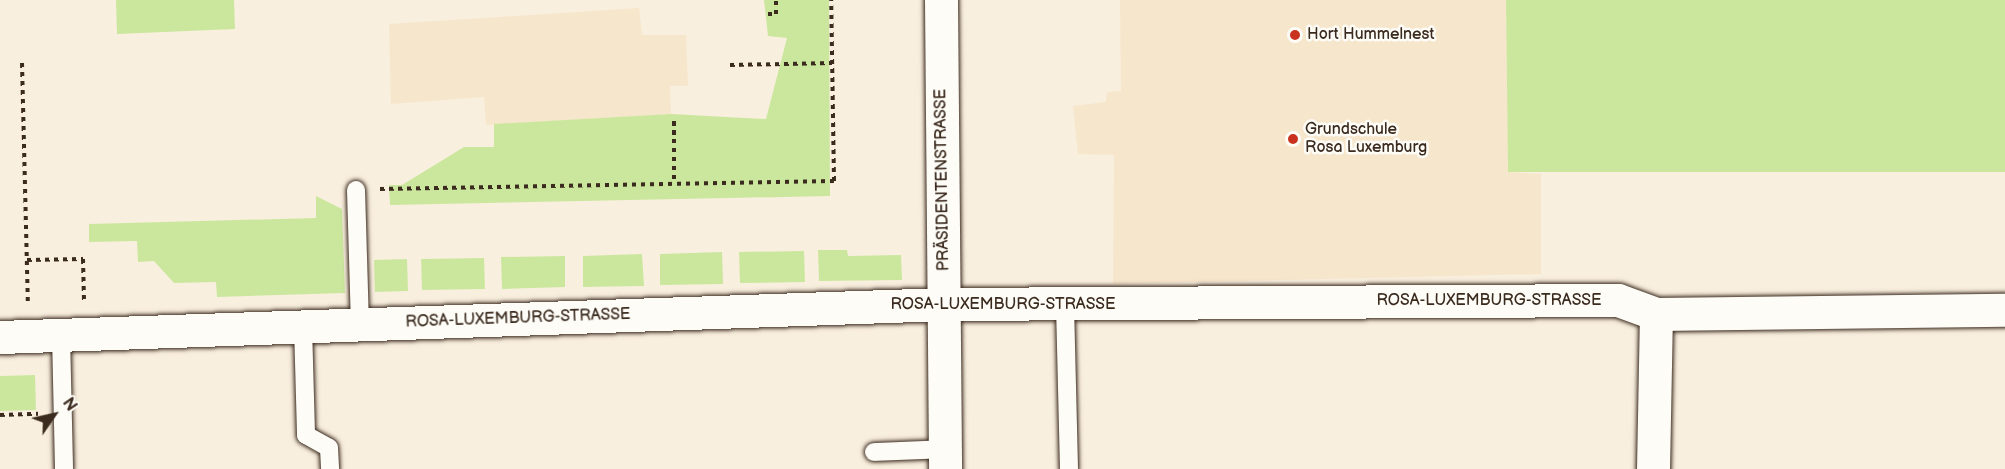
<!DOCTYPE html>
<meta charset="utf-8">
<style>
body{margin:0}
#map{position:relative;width:2005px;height:469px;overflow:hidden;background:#f9efde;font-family:"Balsamiq Sans",sans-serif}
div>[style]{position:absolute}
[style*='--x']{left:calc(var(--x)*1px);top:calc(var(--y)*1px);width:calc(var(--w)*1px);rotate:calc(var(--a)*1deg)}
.built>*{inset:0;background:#f6e6cc}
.green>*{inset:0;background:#cbe79e}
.path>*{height:4px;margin-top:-2px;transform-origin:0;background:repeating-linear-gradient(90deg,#3b2a1e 0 4.5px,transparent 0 9px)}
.roads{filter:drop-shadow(0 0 2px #3b2a1e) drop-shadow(0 0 2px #3b2a1e)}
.lane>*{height:18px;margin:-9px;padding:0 9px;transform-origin:9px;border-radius:9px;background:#fdfcf7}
.street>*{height:33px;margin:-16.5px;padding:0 16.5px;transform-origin:16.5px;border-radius:16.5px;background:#fdfcf7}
.dots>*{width:16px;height:16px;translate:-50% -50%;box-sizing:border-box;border:3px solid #fdfcf7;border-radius:50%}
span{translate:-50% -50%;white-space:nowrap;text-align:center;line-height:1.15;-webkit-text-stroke:5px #fdfcf7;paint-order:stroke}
.poi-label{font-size:16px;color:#3b2a1e}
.left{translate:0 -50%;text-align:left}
.street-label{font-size:16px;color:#3b2a1e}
.north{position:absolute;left:24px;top:385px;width:60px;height:60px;-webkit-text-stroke:4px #fdfcf7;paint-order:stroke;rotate:56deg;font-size:16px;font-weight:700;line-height:24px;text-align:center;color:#3b2a1e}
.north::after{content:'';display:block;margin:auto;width:21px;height:27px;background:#3b2a1e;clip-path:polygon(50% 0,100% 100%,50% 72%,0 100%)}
</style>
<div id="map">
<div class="built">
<div style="clip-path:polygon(1120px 0,1506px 0,1508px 172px,1541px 174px,1541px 274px,1113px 284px,1114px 155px,1078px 154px,1073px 106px,1106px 102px,1107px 92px,1121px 91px)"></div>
<div style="clip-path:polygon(639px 8px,642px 35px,686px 35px,688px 86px,670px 86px,671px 114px,486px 125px,484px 97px,391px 104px,389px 24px)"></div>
</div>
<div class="green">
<div style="clip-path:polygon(116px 0,234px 0,235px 29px,117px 34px)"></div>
<div style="clip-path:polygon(764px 0,829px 0,830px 196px,390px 205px,389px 185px,402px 185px,464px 147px,494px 147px,494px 124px,671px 114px,766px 119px,787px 38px,768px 36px)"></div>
<div style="clip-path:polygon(1506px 0,2005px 0,2005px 172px,1508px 172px)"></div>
<div style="clip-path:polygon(316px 196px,342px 209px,345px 293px,217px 297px,216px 282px,174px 283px,154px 261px,138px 262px,137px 241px,89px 242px,89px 224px,316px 218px)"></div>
<div style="clip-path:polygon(818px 250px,847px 250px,848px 256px,901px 255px,902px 280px,819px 281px)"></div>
<div style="clip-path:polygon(804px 251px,805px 282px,740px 283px,739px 252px)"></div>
<div style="clip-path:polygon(722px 252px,723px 284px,660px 285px,660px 254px)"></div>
<div style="clip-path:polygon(642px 254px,644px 286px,583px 287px,583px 256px)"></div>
<div style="clip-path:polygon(565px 256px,565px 287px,502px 289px,501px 257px)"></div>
<div style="clip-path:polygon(484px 258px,485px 289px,422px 290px,421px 259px)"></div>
<div style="clip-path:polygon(407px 259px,408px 291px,375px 292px,374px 260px)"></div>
<div style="clip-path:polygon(35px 375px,36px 410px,0 411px,0 376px)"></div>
</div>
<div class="path">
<div style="--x:768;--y:14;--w:8;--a:0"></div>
<div style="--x:776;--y:14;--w:14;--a:-90"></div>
<div style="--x:22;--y:63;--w:242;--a:88.6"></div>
<div style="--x:730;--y:65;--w:102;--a:-1.1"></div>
<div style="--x:674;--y:121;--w:63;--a:90"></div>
<div style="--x:380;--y:189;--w:454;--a:-1"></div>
<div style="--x:834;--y:181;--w:181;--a:-90.9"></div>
<div style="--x:27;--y:260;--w:56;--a:-1"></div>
<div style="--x:83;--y:259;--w:42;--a:88.6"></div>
<div style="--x:0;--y:415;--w:38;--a:-2"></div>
</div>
<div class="roads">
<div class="lane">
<div style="--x:356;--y:190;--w:134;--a:88.3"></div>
<div style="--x:1065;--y:305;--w:164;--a:88.6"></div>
<div style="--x:303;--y:326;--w:109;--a:88.4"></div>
<div style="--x:306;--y:435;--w:26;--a:29"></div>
<div style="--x:329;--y:448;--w:21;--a:87"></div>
<div style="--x:61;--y:335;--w:134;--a:88.7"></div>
<div style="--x:874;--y:452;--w:71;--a:-2.4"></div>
</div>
<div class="street">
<div style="--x:941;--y:0;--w:469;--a:89.5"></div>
<div style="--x:0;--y:337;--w:946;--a:-2"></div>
<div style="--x:945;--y:304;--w:673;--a:-0.34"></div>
<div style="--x:1618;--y:300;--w:40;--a:20.2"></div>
<div style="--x:1656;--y:314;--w:349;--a:-0.7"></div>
<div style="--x:1653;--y:469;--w:155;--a:-88.9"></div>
</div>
</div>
<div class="dots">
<div style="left:1295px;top:35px;background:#c8321e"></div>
<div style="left:1293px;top:139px;background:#c8321e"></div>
</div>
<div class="poi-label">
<span class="left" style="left:1307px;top:35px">Hort Hummelnest</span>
<span class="left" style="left:1305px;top:139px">Grundschule<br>Rosa Luxemburg</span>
</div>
<div class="street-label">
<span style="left:943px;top:180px;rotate:-91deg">PRÄSIDENTENSTRASSE</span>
<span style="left:1489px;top:301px">ROSA-LUXEMBURG-STRASSE</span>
<span style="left:1003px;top:305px">ROSA-LUXEMBURG-STRASSE</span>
<span style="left:518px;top:319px;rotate:-2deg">ROSA-LUXEMBURG-STRASSE</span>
</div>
<div class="north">N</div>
</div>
